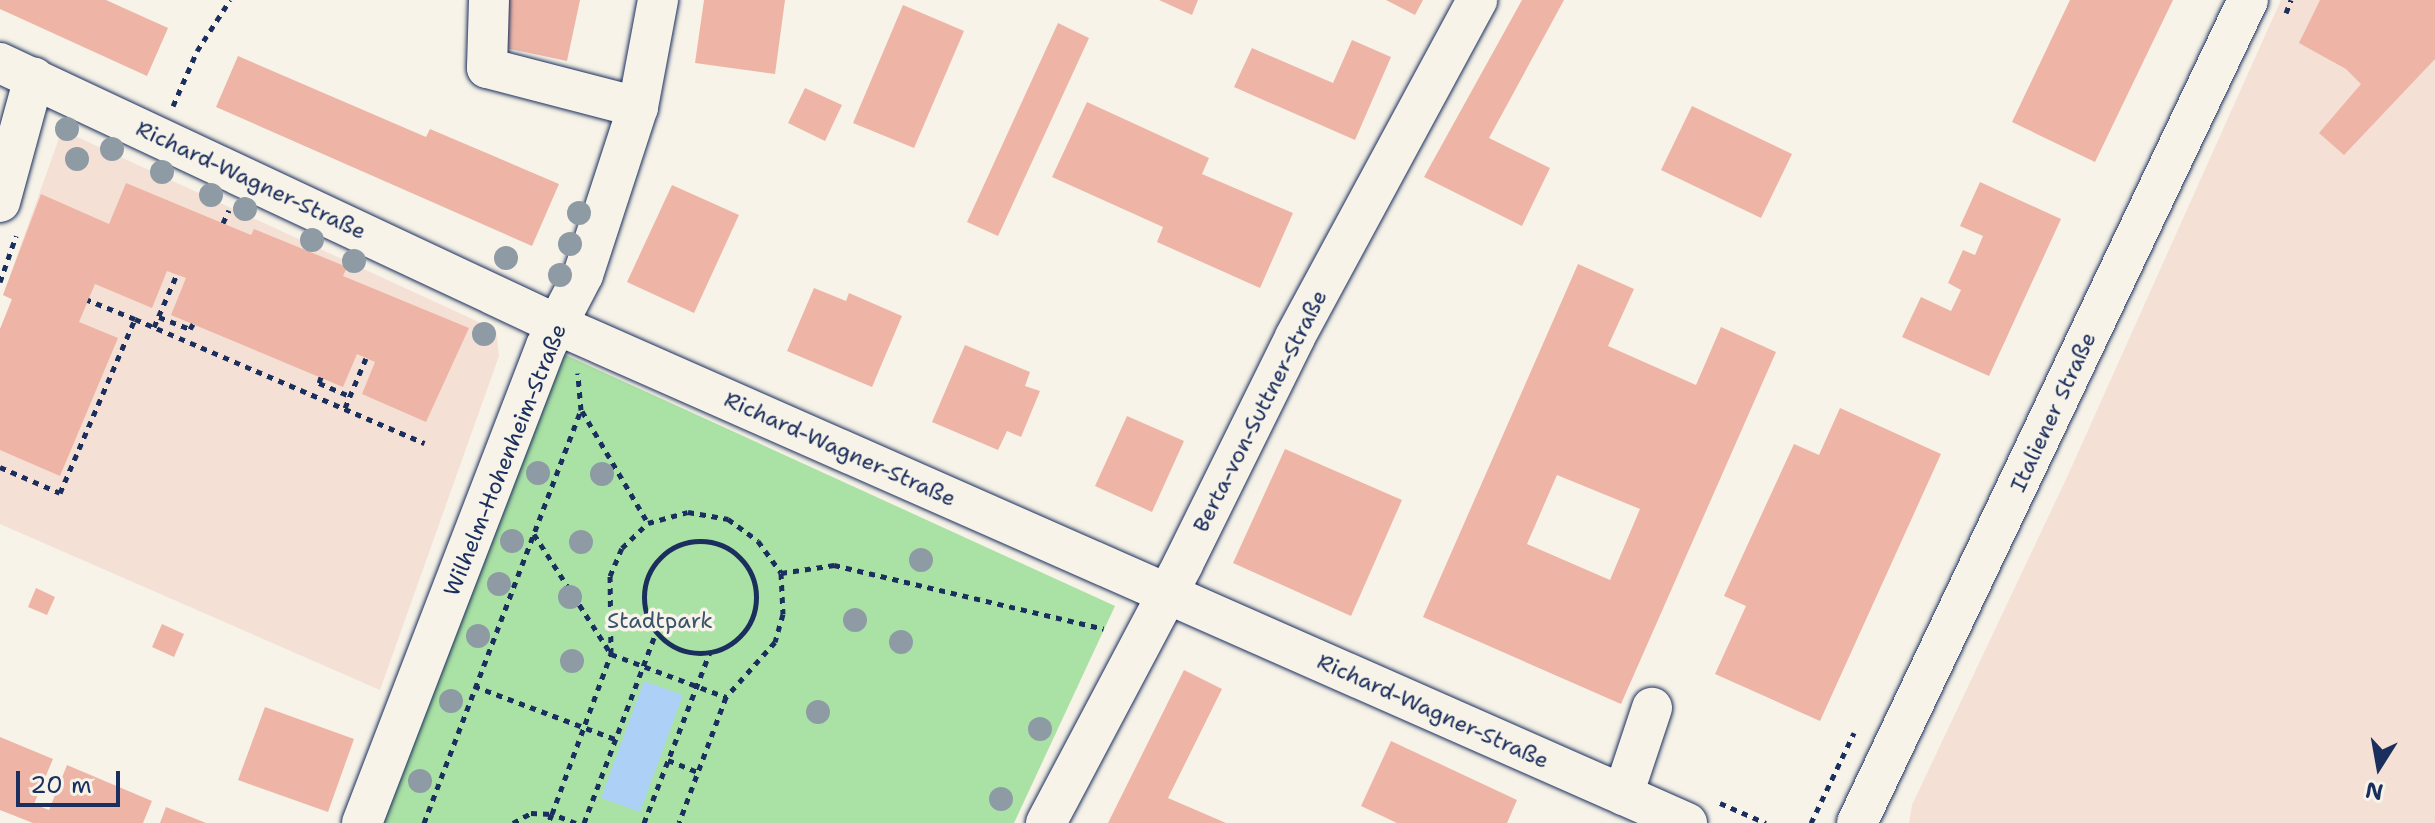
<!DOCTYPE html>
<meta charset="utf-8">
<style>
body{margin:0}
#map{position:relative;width:2435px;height:823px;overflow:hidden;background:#f7f3e8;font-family:"Shantell Sans",sans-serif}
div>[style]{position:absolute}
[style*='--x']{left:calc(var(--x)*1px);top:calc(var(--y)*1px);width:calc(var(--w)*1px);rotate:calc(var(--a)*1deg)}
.built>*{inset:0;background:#f4e0d4}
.green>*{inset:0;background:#aae1a4}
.water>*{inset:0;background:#add1f6}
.building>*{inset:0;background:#eeb5a6}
.path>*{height:5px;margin-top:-2.5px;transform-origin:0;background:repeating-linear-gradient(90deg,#1b2f5e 0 6px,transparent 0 12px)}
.path>.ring{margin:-2.5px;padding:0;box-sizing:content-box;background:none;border:5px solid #1b2f5e;border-radius:50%}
.roads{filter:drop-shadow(0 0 2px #1b2f5e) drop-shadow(0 0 2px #1b2f5e)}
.minor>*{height:40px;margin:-20px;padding:0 20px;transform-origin:20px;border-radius:20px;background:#f7f3e8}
.trees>*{width:24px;height:24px;margin:-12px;border-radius:50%;background:#8e9ba4}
span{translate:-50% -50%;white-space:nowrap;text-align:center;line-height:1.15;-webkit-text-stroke:7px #f7f3e8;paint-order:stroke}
.street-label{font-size:22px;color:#1b2f5e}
.park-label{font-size:22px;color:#38536c}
.north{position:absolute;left:2339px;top:727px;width:80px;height:80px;-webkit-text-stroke:6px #f7f3e8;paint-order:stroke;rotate:191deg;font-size:22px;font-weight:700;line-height:32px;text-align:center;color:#1b2f5e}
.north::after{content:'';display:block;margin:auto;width:28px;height:36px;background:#1b2f5e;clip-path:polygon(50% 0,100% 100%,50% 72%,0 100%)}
.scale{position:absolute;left:16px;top:771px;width:104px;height:36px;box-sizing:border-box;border:4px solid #1b2f5e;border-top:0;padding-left:10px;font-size:24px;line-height:28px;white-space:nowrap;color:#1b2f5e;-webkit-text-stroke:6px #f7f3e8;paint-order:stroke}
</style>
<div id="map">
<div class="built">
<div style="clip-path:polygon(2281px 0,2435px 0,2435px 823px,1909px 823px,1912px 805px,2068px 475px)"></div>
<div style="clip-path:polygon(62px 130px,496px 330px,499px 356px,380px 690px,0 524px,0 329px,12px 300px,3px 295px)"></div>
</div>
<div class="green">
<div style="clip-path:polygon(546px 346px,1115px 606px,1014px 823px,362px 823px)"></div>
</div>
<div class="water">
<div style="clip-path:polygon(644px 681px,683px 695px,640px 812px,601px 798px)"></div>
</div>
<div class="building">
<div style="clip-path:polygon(0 0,106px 0,168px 28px,147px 76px,0 9px)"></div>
<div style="clip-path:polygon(506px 0,580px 0,567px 61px,496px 46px)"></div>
<div style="clip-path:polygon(704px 0,785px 0,775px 74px,695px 63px)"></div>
<div style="clip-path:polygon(1159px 0,1198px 0,1192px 15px)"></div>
<div style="clip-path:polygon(1386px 0,1423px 0,1415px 15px)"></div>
<div style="clip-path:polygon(1522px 0,1564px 0,1489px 138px,1550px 168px,1522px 226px,1424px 177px)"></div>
<div style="clip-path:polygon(2070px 0,2173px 0,2095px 162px,2012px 122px)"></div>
<div style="clip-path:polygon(2320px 0,2435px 0,2435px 59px,2344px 155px,2319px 133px,2361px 84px,2346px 69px,2299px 43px)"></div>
<div style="clip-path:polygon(903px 5px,964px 31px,914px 148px,853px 123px)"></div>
<div style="clip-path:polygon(1058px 23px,1089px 38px,998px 236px,967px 222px)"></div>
<div style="clip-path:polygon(1352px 40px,1391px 57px,1355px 140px,1234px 87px,1252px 48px,1333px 83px)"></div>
<div style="clip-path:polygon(238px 56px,426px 137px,430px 129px,559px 184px,532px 246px,216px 107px)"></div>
<div style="clip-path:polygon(805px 88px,842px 105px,825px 141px,788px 123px)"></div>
<div style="clip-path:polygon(1087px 102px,1209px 158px,1202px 174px,1293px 213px,1260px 288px,1157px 242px,1163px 227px,1052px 177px)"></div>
<div style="clip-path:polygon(1692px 106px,1792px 154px,1761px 218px,1661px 170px)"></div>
<div style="clip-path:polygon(1980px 182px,2061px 219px,1989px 376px,1902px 337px,1921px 297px,1951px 311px,1961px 290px,1948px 283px,1963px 250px,1975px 255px,1983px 236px,1960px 226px)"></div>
<div style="clip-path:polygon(126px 183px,251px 235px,254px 229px,347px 267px,343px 276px,469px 328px,426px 422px,362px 394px,375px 362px,357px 354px,343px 387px,171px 315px,186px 278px,167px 271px,152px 308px,95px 284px,79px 322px,118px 338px,60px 476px,0 450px,0 329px,12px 299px,3px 295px,41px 194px,109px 224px)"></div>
<div style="clip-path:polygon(672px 185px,739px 215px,694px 313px,627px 282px)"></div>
<div style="clip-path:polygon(evenodd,1578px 264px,1634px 289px,1608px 346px,1696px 385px,1721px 327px,1776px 352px,1621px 704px,1423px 617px,1578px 264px,1557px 475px,1640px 509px,1610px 580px,1527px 544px,1557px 475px)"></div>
<div style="clip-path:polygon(814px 288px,846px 301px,849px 293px,902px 316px,872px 387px,787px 351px)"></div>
<div style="clip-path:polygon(965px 345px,1030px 372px,1025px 386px,1040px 391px,1021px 437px,1007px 431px,998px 450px,932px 422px)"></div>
<div style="clip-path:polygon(1840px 408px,1941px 454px,1820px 721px,1715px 674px,1746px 606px,1724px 596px,1794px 444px,1819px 455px)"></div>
<div style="clip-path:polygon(1127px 416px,1184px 441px,1152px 512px,1095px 486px)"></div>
<div style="clip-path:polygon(1285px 449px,1402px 500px,1351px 616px,1233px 563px)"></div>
<div style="clip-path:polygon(36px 588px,55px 597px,47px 615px,28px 607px)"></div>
<div style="clip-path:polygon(162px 624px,184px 634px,174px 657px,152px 647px)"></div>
<div style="clip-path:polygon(1184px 670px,1222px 689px,1168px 798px,1226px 823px,1108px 823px)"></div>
<div style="clip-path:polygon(265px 707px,354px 739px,328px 812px,238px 780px)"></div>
<div style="clip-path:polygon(0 737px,53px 759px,34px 804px,49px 810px,67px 765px,152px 801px,143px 823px,33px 823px,0 810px)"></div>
<div style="clip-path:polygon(1391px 741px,1517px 800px,1507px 823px,1397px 823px,1361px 806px)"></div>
<div style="clip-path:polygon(166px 807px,206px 823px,160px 823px)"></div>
</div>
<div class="path">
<div style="--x:2286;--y:13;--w:14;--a:-69"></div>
<div style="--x:173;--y:106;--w:60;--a:-66.4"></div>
<div style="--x:197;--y:51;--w:61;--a:-57.1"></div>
<div style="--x:223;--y:223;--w:14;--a:-65"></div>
<div style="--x:0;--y:282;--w:49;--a:-70.8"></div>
<div style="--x:159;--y:317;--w:33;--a:21"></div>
<div style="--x:190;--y:329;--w:6;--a:-59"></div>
<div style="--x:135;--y:319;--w:315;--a:23.2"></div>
<div style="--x:154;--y:327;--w:58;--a:-66.5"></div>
<div style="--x:321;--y:377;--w:6;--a:108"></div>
<div style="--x:319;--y:383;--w:34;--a:23"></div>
<div style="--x:345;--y:408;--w:54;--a:-67.2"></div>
<div style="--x:582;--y:411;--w:130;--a:59.5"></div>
<div style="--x:0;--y:467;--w:65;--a:23.4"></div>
<div style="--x:60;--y:493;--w:189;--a:-66.7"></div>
<div style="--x:135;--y:319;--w:51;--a:-158"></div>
<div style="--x:534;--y:534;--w:143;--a:57.3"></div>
<div class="ring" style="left:644px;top:541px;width:107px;height:107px"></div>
<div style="--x:781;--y:573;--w:54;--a:-8.6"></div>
<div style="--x:834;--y:565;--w:277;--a:13.3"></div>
<div style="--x:611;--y:654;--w:78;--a:-90.7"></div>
<div style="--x:610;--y:576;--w:30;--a:-67"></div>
<div style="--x:622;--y:548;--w:36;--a:-44"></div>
<div style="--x:648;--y:523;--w:41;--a:-15.4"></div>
<div style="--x:688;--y:512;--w:41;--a:9.9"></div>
<div style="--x:728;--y:519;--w:37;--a:36"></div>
<div style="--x:758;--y:541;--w:39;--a:54"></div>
<div style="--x:781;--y:573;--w:41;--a:87.2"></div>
<div style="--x:783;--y:614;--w:29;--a:106"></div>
<div style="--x:775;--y:642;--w:74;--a:131.7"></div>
<div style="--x:726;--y:697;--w:134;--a:110.5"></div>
<div style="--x:474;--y:686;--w:151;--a:20.6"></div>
<div style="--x:668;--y:760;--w:32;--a:22"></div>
<div style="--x:1720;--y:803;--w:50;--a:23.5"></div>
<div style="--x:424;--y:823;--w:442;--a:-69.2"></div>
<div style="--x:581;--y:410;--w:37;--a:-95"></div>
<div style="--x:513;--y:823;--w:21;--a:-29"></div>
<div style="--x:531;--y:813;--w:21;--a:3"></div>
<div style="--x:552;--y:814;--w:10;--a:114"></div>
<div style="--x:576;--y:823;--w:26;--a:-159"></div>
<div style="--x:552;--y:814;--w:171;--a:-69.8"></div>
<div style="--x:611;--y:654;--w:123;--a:20.5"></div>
<div style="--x:584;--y:823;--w:204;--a:-69.3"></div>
<div style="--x:644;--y:823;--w:183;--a:-68.9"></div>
<div style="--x:1811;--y:823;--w:100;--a:-64.5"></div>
</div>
<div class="roads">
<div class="minor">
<div style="--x:489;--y:0;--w:68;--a:91.7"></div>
<div style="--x:487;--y:68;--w:156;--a:14.5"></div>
<div style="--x:0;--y:63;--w:616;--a:25.15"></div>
<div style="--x:558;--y:325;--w:1234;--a:23.8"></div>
<div style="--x:0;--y:202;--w:129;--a:-74.7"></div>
<div style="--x:1623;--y:795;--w:92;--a:-71.6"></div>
<div style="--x:362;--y:823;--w:511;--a:-68.91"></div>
<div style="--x:546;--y:346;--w:80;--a:-62.5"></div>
<div style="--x:583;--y:275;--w:177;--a:-71.9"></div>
<div style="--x:638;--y:107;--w:109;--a:-79.4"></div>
<div style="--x:1046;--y:823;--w:293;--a:-62.1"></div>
<div style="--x:1183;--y:564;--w:253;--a:-63.7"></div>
<div style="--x:1295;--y:337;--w:383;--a:-61.6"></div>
<div style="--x:1857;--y:823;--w:911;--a:-64.59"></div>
</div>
</div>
<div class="trees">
<div style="left:67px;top:129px"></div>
<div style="left:112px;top:149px"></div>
<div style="left:77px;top:159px"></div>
<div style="left:162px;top:172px"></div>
<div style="left:211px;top:195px"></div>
<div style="left:245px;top:209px"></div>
<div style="left:579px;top:213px"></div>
<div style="left:312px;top:240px"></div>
<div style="left:570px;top:244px"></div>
<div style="left:506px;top:258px"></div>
<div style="left:354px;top:261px"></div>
<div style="left:560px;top:275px"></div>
<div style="left:484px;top:334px"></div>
<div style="left:538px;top:473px"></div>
<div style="left:602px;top:474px"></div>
<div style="left:512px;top:541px"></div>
<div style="left:581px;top:542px"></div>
<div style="left:921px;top:560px"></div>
<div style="left:499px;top:584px"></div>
<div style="left:570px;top:597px"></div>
<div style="left:855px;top:620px"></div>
<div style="left:478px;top:636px"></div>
<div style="left:901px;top:642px"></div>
<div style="left:572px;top:661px"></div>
<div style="left:451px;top:701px"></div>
<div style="left:818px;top:712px"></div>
<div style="left:1040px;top:729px"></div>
<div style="left:420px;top:781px"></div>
<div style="left:1001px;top:799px"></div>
</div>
<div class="street-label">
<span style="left:251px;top:180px;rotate:25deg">Richard-Wagner-Straße</span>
<span style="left:1260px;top:411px;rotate:-63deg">Berta-von-Suttner-Straße</span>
<span style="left:2053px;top:412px;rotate:-65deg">Italiener Straße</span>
<span style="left:840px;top:449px;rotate:24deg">Richard-Wagner-Straße</span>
<span style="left:505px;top:460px;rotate:-68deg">Wilhelm-Hohenheim-Straße</span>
<span style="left:1433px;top:711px;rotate:24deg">Richard-Wagner-Straße</span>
</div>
<div class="park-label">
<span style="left:660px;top:621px">Stadtpark</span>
</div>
<div class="north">N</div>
<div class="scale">20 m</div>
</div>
